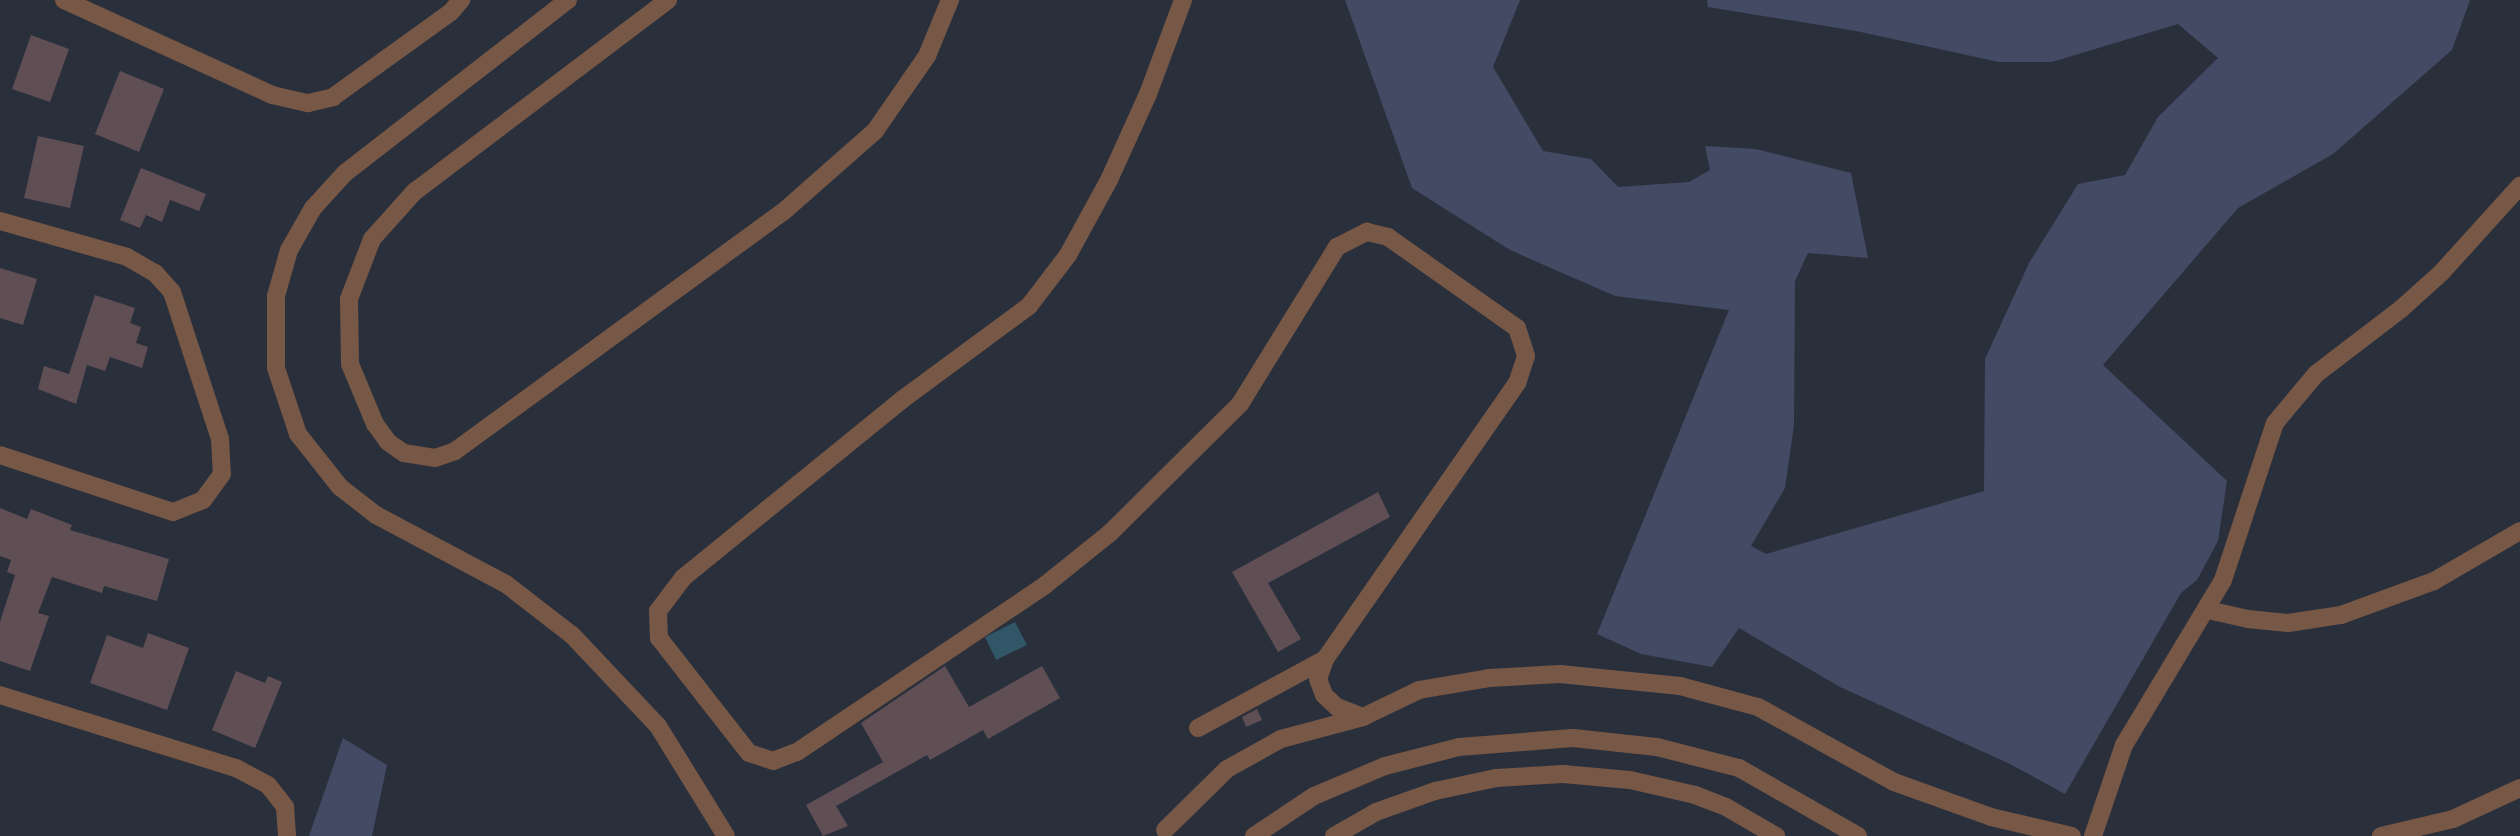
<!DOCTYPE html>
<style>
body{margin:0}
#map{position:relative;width:2520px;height:836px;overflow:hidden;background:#2a2f3c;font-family:Inter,sans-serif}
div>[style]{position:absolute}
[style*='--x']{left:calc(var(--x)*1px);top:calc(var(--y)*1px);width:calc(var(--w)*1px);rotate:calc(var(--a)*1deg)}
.green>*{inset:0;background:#424b63}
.water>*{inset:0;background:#305667}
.building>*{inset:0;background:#5f4e54}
.minor>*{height:18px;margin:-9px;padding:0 9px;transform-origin:9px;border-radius:9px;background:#775745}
span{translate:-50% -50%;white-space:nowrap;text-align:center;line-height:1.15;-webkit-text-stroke:4.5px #2a2f3c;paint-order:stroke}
</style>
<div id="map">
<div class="green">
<div style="clip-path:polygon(1345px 0,1520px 0,1493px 67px,1543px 151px,1591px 159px,1618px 187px,1689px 182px,1710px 170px,1705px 146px,1756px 149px,1851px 173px,1868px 258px,1808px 253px,1795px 281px,1794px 425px,1785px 488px,1751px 546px,1766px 554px,1984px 491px,1985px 359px,2029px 263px,2078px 184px,2125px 175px,2158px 117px,2218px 58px,2178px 24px,2052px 62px,1999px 62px,1856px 31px,1708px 7px,1707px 0,2470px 0,2452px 50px,2333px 154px,2238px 208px,2103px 365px,2227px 481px,2218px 541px,2197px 580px,2181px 593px,2065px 794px,2010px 764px,1840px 687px,1739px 628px,1712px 667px,1641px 654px,1597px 634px,1729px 310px,1615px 296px,1510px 250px,1412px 188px)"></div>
<div style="clip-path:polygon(343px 738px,387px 765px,372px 836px,309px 836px)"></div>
</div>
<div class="water">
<div style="clip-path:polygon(1015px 622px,1027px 645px,996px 660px,985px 637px)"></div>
</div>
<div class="building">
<div style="clip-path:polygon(31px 35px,69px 49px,50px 102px,12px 89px)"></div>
<div style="clip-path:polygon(120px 71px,164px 89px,139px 152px,95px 134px)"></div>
<div style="clip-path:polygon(38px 136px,84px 146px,70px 208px,24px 198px)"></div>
<div style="clip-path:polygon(141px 168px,206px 194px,199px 211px,170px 200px,162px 222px,146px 215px,140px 228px,120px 220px)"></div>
<div style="clip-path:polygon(0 268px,37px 279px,23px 325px,0 318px)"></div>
<div style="clip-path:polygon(95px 295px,135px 308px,130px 323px,141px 327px,136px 343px,148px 347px,142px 368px,110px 357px,105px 371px,87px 365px,76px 404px,38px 389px,44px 366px,69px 374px)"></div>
<div style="clip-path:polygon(1378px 492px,1390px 517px,1268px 583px,1301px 639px,1278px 652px,1232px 572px)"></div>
<div style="clip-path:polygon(0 508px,27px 519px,31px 509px,72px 525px,70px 530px,169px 559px,157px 601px,104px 586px,102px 593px,52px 577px,38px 613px,49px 616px,30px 671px,0 661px,0 622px,15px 575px,7px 572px,11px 560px,0 556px)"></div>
<div style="clip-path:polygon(148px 633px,189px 648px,167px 710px,90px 683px,107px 635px,143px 648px)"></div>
<div style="clip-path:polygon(945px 666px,969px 707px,1042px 666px,1060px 698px,988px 739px,983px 730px,930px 760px,927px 755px,836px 806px,848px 826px,823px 836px,806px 805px,883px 762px,861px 723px)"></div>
<div style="clip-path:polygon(236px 671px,265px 683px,268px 676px,282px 682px,255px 748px,212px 730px)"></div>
<div style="clip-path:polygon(1257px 709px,1262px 720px,1246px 727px,1242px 717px)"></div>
</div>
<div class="minor">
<div style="--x:64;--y:0;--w:229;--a:24.5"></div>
<div style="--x:272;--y:95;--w:37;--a:13"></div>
<div style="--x:308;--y:103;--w:26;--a:-13"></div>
<div style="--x:333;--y:97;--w:145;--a:-35.8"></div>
<div style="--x:451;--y:12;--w:16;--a:-50"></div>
<div style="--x:568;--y:0;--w:282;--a:142.2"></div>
<div style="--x:345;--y:173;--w:47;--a:132.4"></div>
<div style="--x:313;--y:208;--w:48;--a:119.7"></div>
<div style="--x:289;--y:250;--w:48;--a:105.8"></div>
<div style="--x:276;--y:296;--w:72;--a:90"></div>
<div style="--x:276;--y:368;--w:70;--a:71.6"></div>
<div style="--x:298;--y:434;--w:68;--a:51.6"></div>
<div style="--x:340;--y:487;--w:46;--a:37.9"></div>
<div style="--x:376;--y:515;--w:147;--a:28"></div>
<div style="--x:506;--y:584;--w:83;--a:37.7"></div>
<div style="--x:572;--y:635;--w:125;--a:46.6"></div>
<div style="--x:658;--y:726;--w:129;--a:58.3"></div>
<div style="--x:668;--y:0;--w:317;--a:142.9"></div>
<div style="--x:415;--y:191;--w:64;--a:131.9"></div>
<div style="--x:372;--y:239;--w:64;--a:111"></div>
<div style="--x:349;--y:299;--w:65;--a:89.1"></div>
<div style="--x:350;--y:364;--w:65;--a:67.4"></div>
<div style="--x:375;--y:424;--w:22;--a:54"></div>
<div style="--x:388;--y:442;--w:19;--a:35"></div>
<div style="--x:404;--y:453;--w:31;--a:9"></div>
<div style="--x:435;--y:458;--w:21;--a:-19"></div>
<div style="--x:455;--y:451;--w:406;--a:-36.1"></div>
<div style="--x:783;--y:212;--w:123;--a:-41.4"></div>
<div style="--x:875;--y:131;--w:91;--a:-55.3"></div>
<div style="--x:927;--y:56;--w:61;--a:-67.7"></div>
<div style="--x:1183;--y:0;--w:100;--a:110.4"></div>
<div style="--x:1148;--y:94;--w:94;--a:114.4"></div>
<div style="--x:1109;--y:180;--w:85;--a:118.7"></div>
<div style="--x:1068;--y:255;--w:64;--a:127.4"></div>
<div style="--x:1029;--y:306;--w:157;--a:143.6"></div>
<div style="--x:903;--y:399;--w:284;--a:140.9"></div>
<div style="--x:683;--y:578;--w:41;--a:127.1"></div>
<div style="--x:658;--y:611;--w:27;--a:88"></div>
<div style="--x:659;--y:638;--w:146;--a:52"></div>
<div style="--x:749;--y:753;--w:25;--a:18"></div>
<div style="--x:773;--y:761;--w:26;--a:-21"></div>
<div style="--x:797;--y:752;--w:298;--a:-33.9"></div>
<div style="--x:1044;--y:586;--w:85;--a:-38.8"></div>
<div style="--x:1110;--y:533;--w:183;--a:-44.8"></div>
<div style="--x:1240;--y:404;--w:185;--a:-58.3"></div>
<div style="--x:1337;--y:247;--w:34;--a:-27"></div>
<div style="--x:1367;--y:232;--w:22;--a:13"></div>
<div style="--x:1388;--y:237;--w:158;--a:35.2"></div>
<div style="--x:1517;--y:328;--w:29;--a:72"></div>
<div style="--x:1526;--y:356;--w:28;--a:108"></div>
<div style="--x:1517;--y:383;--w:336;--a:124.8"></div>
<div style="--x:1325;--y:659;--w:21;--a:109"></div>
<div style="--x:1318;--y:679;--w:17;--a:69"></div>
<div style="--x:1324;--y:695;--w:18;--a:43"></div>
<div style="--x:1337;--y:707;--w:28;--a:21"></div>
<div style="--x:0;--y:221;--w:132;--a:15.8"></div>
<div style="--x:127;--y:257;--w:32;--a:30"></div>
<div style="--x:155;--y:273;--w:25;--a:48"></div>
<div style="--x:172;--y:292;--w:155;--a:71.9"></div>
<div style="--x:220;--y:439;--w:35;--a:87"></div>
<div style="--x:222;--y:474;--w:32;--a:126"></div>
<div style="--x:203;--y:500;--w:32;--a:158"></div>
<div style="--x:173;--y:512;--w:182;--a:-161.8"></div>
<div style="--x:2208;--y:610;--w:41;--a:12.7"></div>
<div style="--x:2248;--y:619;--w:40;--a:5.7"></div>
<div style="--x:2288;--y:623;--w:54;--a:-8.6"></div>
<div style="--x:2341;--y:615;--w:99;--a:-20.1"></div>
<div style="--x:2434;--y:581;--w:99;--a:-30.2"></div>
<div style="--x:0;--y:695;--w:247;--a:17.2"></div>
<div style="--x:236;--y:768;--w:36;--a:28"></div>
<div style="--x:268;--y:785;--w:28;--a:52"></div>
<div style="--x:285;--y:807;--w:29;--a:86"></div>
<div style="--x:1198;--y:728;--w:145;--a:-28.5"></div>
<div style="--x:1165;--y:830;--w:87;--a:-44.5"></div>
<div style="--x:1227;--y:769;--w:62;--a:-29.1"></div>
<div style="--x:1281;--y:739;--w:85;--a:-15"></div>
<div style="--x:1363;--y:717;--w:62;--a:-25.7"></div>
<div style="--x:1419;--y:690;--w:71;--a:-9.7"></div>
<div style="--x:1489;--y:678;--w:71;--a:-3.2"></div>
<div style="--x:1560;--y:674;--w:121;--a:5.7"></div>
<div style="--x:1680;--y:686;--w:81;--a:15.1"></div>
<div style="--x:1758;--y:707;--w:155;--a:28.9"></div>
<div style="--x:1894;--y:782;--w:103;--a:19.8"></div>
<div style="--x:1991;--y:817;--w:83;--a:13.2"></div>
<div style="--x:1254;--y:836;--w:72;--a:-33.7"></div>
<div style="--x:1314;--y:796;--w:77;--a:-22.9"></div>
<div style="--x:1385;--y:766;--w:76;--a:-14.4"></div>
<div style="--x:1459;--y:747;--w:114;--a:-4.5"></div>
<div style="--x:1573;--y:738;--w:84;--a:6.1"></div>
<div style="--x:1657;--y:747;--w:85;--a:14.4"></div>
<div style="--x:1739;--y:768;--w:137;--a:29.7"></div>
<div style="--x:1334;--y:836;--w:48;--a:-29.7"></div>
<div style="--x:1376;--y:812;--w:63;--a:-19.6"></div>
<div style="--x:1435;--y:791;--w:62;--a:-12"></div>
<div style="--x:1496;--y:778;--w:67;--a:-3.4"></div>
<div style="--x:1563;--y:774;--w:67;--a:5.1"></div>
<div style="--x:1630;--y:780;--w:67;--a:13"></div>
<div style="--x:1695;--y:795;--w:33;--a:21"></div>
<div style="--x:1726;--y:807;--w:58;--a:30.1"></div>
<div style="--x:2093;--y:836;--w:96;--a:-71.2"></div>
<div style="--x:2124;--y:745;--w:192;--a:-59"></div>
<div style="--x:2223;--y:580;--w:165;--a:-71.7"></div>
<div style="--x:2275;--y:423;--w:64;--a:-50.1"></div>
<div style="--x:2316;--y:374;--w:107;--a:-37.4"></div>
<div style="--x:2401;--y:309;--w:54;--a:-42"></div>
<div style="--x:2441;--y:273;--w:118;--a:-47.8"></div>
<div style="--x:2381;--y:836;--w:74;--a:-13.3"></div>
<div style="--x:2453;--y:819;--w:74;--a:-24.8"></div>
</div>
</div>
